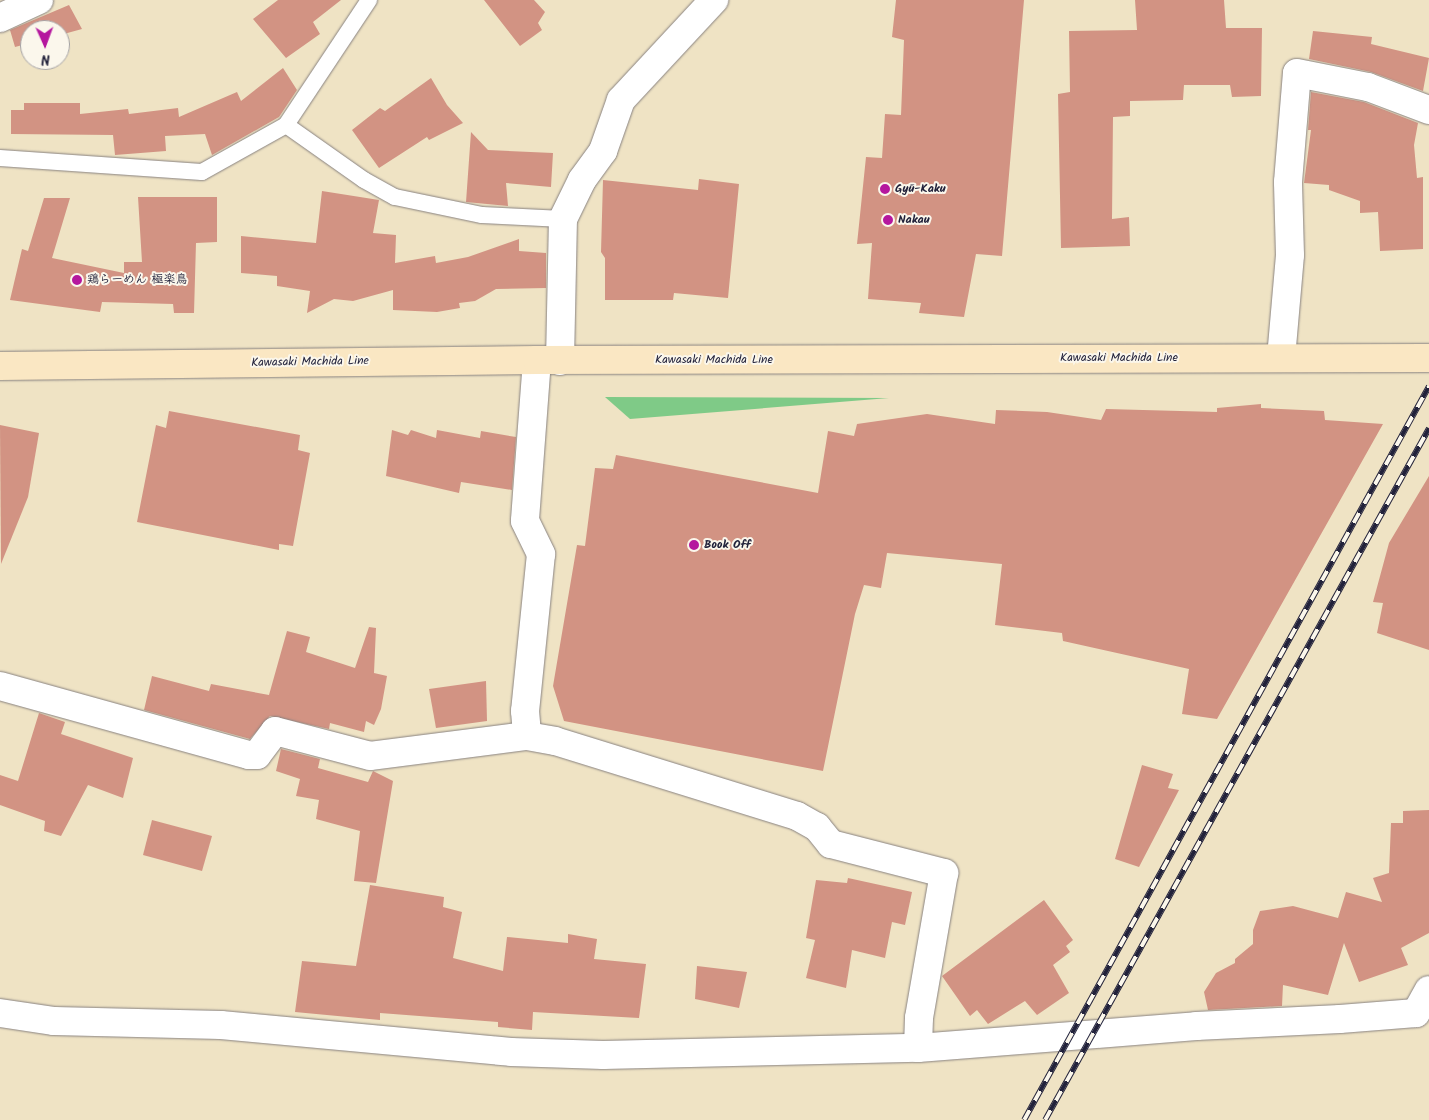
<!DOCTYPE html>
<meta charset="utf-8">
<style>
body{margin:0}
#map{position:relative;width:1429px;height:1120px;overflow:hidden;background:#efe3c4;font-family:Kalam,"Klee One",sans-serif}
div>[style]{position:absolute}
[style*='--x']{left:calc(var(--x)*1px);top:calc(var(--y)*1px);width:calc(var(--w)*1px);rotate:calc(var(--a)*1deg)}
.green>*{inset:0;background:#7fca87}
.building>*{inset:0;background:#d29383}
.roads{filter:drop-shadow(0 0 1px #888280) drop-shadow(0 0 1px #888280)}
.lane>*{height:16px;margin:-8px;padding:0 8px;transform-origin:8px;border-radius:8px;background:#fff}
.street>*{height:28px;margin:-14px;padding:0 14px;transform-origin:14px;border-radius:14px;background:#fff}
.secondary>*{height:28px;margin:-14px;padding:0 14px;transform-origin:14px;border-radius:14px;background:#fae7c3}
.rail>*{height:5.5px;margin-top:-2.75px;transform-origin:0;background:repeating-linear-gradient(90deg,#fbf7ec 0 11px,#22223b 0 22px);box-sizing:border-box;border-block:1px solid #22223b}
.dots>*{width:14px;height:14px;translate:-50% -50%;box-sizing:border-box;border:2px solid #fbf7ec;border-radius:50%}
span{translate:-50% -50%;white-space:nowrap;text-align:center;line-height:1.15;-webkit-text-stroke:4px #fbf7ec;paint-order:stroke}
.poi-label{font-size:12px;color:#22223b;font-weight:700}
.left{translate:0 -50%;text-align:left}
.street-label{font-size:12px;color:#22223b}
.north{position:absolute;left:20px;top:20px;width:50px;height:50px;box-sizing:border-box;background:#fbf7ec;border:1px solid #a4a2a5;border-radius:50%;rotate:178deg;font-size:14px;font-weight:700;line-height:20px;text-align:center;color:#22223b}
.north::after{content:'';display:block;margin:auto;width:18px;height:22px;background:#b5179e;clip-path:polygon(50% 0,100% 100%,50% 72%,0 100%)}
</style>
<div id="map">
<div class="green">
<div style="clip-path:polygon(605px 397px,889px 398px,630px 419px)"></div>
</div>
<div class="building">
<div style="clip-path:polygon(278px 0,341px 0,313px 22px,320px 34px,286px 58px,253px 19px)"></div>
<div style="clip-path:polygon(484px 0,534px 0,545px 12px,538px 23px,542px 30px,520px 46px)"></div>
<div style="clip-path:polygon(896px 0,1024px 0,1002px 256px,976px 254px,964px 317px,919px 313px,921px 303px,868px 299px,872px 243px,857px 244px,866px 157px,882px 158px,885px 114px,901px 115px,904px 40px,892px 37px)"></div>
<div style="clip-path:polygon(1135px 0,1224px 0,1226px 28px,1262px 28px,1261px 96px,1232px 97px,1230px 85px,1184px 85px,1183px 100px,1130px 101px,1130px 116px,1113px 117px,1112px 219px,1129px 217px,1130px 246px,1061px 248px,1058px 94px,1070px 92px,1069px 31px,1137px 30px)"></div>
<div style="clip-path:polygon(69px 5px,82px 29px,60px 35px,60px 30px,30px 30px,30px 43px,15px 47px,10px 30px)"></div>
<div style="clip-path:polygon(1313px 31px,1372px 37px,1371px 44px,1429px 58px,1423px 91px,1371px 72px,1309px 59px)"></div>
<div style="clip-path:polygon(283px 68px,297px 90px,279px 117px,212px 155px,205px 134px,165px 136px,166px 151px,115px 155px,113px 135px,11px 134px,11px 110px,24px 110px,24px 103px,80px 103px,80px 114px,128px 109px,129px 114px,178px 108px,179px 117px,237px 92px,241px 101px)"></div>
<div style="clip-path:polygon(431px 78px,447px 105px,463px 123px,429px 140px,427px 137px,379px 168px,352px 130px,380px 108px,385px 111px)"></div>
<div style="clip-path:polygon(1311px 92px,1364px 102px,1418px 123px,1414px 145px,1417px 178px,1423px 177px,1423px 249px,1380px 251px,1378px 212px,1360px 213px,1360px 201px,1329px 190px,1329px 185px,1304px 183px,1311px 130px,1308px 130px)"></div>
<div style="clip-path:polygon(471px 132px,488px 150px,553px 153px,551px 187px,506px 183px,508px 206px,466px 202px)"></div>
<div style="clip-path:polygon(699px 179px,739px 184px,728px 298px,674px 293px,673px 300px,605px 300px,605px 258px,601px 252px,603px 180px,698px 190px)"></div>
<div style="clip-path:polygon(322px 191px,379px 200px,373px 233px,396px 235px,395px 263px,435px 256px,436px 263px,468px 257px,519px 239px,519px 251px,546px 253px,546px 288px,496px 289px,475px 301px,459px 303px,460px 308px,437px 312px,393px 310px,393px 290px,353px 301px,334px 299px,307px 313px,310px 291px,277px 286px,277px 276px,241px 273px,241px 236px,316px 243px)"></div>
<div style="clip-path:polygon(138px 197px,217px 197px,217px 242px,196px 243px,194px 313px,174px 313px,173px 304px,102px 302px,100px 312px,10px 300px,22px 249px,28px 251px,44px 198px,70px 198px,52px 258px,124px 273px,124px 262px,142px 262px)"></div>
<div style="clip-path:polygon(1261px 404px,1261px 408px,1324px 411px,1325px 420px,1383px 424px,1217px 719px,1182px 714px,1189px 669px,1063px 641px,1062px 633px,995px 625px,1002px 564px,887px 553px,881px 588px,864px 585px,855px 614px,823px 771px,564px 721px,553px 686px,577px 545px,585px 546px,595px 468px,613px 469px,616px 455px,818px 493px,828px 431px,854px 436px,857px 424px,927px 414px,995px 424px,996px 410px,1047px 412px,1101px 420px,1106px 409px,1217px 412px,1217px 408px)"></div>
<div style="clip-path:polygon(169px 411px,300px 435px,298px 450px,310px 453px,293px 546px,279px 544px,279px 550px,137px 522px,156px 425px,166px 428px)"></div>
<div style="clip-path:polygon(0 425px,39px 433px,28px 497px,1px 564px)"></div>
<div style="clip-path:polygon(392px 430px,408px 435px,411px 430px,436px 438px,437px 430px,480px 438px,481px 431px,516px 437px,512px 490px,461px 482px,459px 493px,386px 476px)"></div>
<div style="clip-path:polygon(1429px 476px,1429px 650px,1377px 633px,1383px 603px,1373px 602px,1389px 543px)"></div>
<div style="clip-path:polygon(369px 627px,376px 628px,374px 673px,387px 676px,381px 709px,374px 725px,366px 721px,364px 732px,330px 723px,329px 729px,270px 716px,250px 739px,144px 710px,152px 676px,209px 691px,211px 684px,269px 695px,287px 631px,310px 637px,306px 652px,355px 668px)"></div>
<div style="clip-path:polygon(486px 681px,487px 721px,436px 728px,429px 689px)"></div>
<div style="clip-path:polygon(39px 713px,65px 722px,61px 734px,133px 758px,123px 798px,88px 785px,61px 836px,44px 831px,45px 821px,0 805px,0 775px,18px 781px)"></div>
<div style="clip-path:polygon(281px 749px,320px 759px,318px 768px,368px 782px,373px 771px,393px 781px,376px 883px,354px 881px,360px 831px,316px 819px,319px 800px,296px 796px,300px 779px,276px 771px)"></div>
<div style="clip-path:polygon(1142px 765px,1173px 774px,1168px 788px,1179px 790px,1139px 867px,1115px 859px)"></div>
<div style="clip-path:polygon(1429px 810px,1429px 933px,1401px 948px,1408px 965px,1359px 982px,1344px 943px,1328px 995px,1283px 985px,1282px 1006px,1208px 1010px,1204px 992px,1216px 973px,1235px 963px,1235px 959px,1253px 944px,1253px 930px,1260px 911px,1293px 906px,1338px 918px,1346px 892px,1382px 902px,1373px 878px,1389px 873px,1391px 823px,1403px 823px,1403px 811px)"></div>
<div style="clip-path:polygon(152px 820px,212px 836px,202px 871px,143px 855px)"></div>
<div style="clip-path:polygon(848px 878px,912px 892px,905px 925px,892px 922px,885px 958px,852px 950px,846px 988px,806px 978px,815px 940px,806px 938px,816px 880px,847px 883px)"></div>
<div style="clip-path:polygon(370px 885px,444px 897px,443px 907px,462px 912px,453px 958px,503px 971px,507px 937px,568px 943px,568px 934px,597px 939px,594px 959px,646px 964px,639px 1018px,533px 1012px,532px 1030px,498px 1027px,498px 1022px,380px 1013px,380px 1020px,295px 1012px,302px 961px,356px 966px)"></div>
<div style="clip-path:polygon(1044px 900px,1073px 940px,1066px 946px,1070px 952px,1053px 965px,1069px 993px,1037px 1015px,1025px 1001px,988px 1024px,977px 1010px,970px 1016px,942px 976px)"></div>
<div style="clip-path:polygon(697px 966px,747px 972px,739px 1008px,695px 999px)"></div>
</div>
<div class="roads">
<div class="lane">
<div style="--x:286;--y:125;--w:95;--a:35.2"></div>
<div style="--x:364;--y:180;--w:35;--a:29"></div>
<div style="--x:395;--y:197;--w:89;--a:11.7"></div>
<div style="--x:482;--y:215;--w:81;--a:2.8"></div>
<div style="--x:0;--y:158;--w:202;--a:4"></div>
<div style="--x:202;--y:172;--w:96;--a:-29.2"></div>
<div style="--x:286;--y:125;--w:150;--a:-56.4"></div>
</div>
<div class="street">
<div style="--x:0;--y:18;--w:43;--a:-24.8"></div>
<div style="--x:1281;--y:358;--w:103;--a:-85"></div>
<div style="--x:1290;--y:255;--w:73;--a:-91.6"></div>
<div style="--x:1288;--y:182;--w:109;--a:-85.3"></div>
<div style="--x:1297;--y:73;--w:72;--a:11.2"></div>
<div style="--x:1368;--y:87;--w:65;--a:20.7"></div>
<div style="--x:537;--y:360;--w:161;--a:94.3"></div>
<div style="--x:525;--y:521;--w:37;--a:64"></div>
<div style="--x:541;--y:554;--w:158;--a:95.8"></div>
<div style="--x:525;--y:711;--w:25;--a:85"></div>
<div style="--x:527;--y:736;--w:28;--a:10"></div>
<div style="--x:555;--y:741;--w:253;--a:17.2"></div>
<div style="--x:797;--y:816;--w:23;--a:29"></div>
<div style="--x:817;--y:827;--w:22;--a:51"></div>
<div style="--x:831;--y:844;--w:117;--a:14.4"></div>
<div style="--x:944;--y:873;--w:147;--a:99.8"></div>
<div style="--x:919;--y:1018;--w:30;--a:92"></div>
<div style="--x:560;--y:361;--w:142;--a:-88.8"></div>
<div style="--x:563;--y:219;--w:43;--a:-64"></div>
<div style="--x:582;--y:180;--w:36;--a:-54"></div>
<div style="--x:603;--y:151;--w:54;--a:-70.6"></div>
<div style="--x:621;--y:100;--w:137;--a:-47.1"></div>
<div style="--x:0;--y:686;--w:258;--a:15.5"></div>
<div style="--x:249;--y:755;--w:8;--a:0"></div>
<div style="--x:257;--y:755;--w:30;--a:-53"></div>
<div style="--x:275;--y:731;--w:98;--a:14.7"></div>
<div style="--x:370;--y:756;--w:158;--a:-7.3"></div>
<div style="--x:0;--y:1013;--w:55;--a:8.4"></div>
<div style="--x:54;--y:1021;--w:167;--a:1.4"></div>
<div style="--x:221;--y:1025;--w:291;--a:5.3"></div>
<div style="--x:511;--y:1052;--w:92;--a:1.9"></div>
<div style="--x:603;--y:1055;--w:315;--a:-1.3"></div>
<div style="--x:918;--y:1048;--w:279;--a:-4.5"></div>
<div style="--x:1196;--y:1026;--w:144;--a:-2.8"></div>
<div style="--x:1340;--y:1019;--w:76;--a:-4.5"></div>
<div style="--x:1416;--y:1013;--w:26;--a:-61"></div>
</div>
<div class="secondary">
<div style="--x:0;--y:366;--w:537;--a:-0.64"></div>
<div style="--x:537;--y:360;--w:892;--a:-0.13"></div>
</div>
</div>
<div class="rail">
<div style="--x:1024;--y:1120;--w:838;--a:-61.11"></div>
<div style="--x:1045;--y:1120;--w:791;--a:-60.97"></div>
</div>
<div class="dots">
<div style="left:885px;top:189px;background:#b5179e"></div>
<div style="left:888px;top:220px;background:#b5179e"></div>
<div style="left:77px;top:280px;background:#b5179e"></div>
<div style="left:694px;top:545px;background:#b5179e"></div>
</div>
<div class="poi-label">
<span class="left" style="left:895px;top:189px">Gyū-Kaku</span>
<span class="left" style="left:898px;top:220px">Nakau</span>
<span class="left" style="left:87px;top:280px">鶏らーめん 極楽鳥</span>
<span class="left" style="left:704px;top:545px">Book Off</span>
</div>
<div class="street-label">
<span style="left:1119px;top:358px">Kawasaki Machida Line</span>
<span style="left:714px;top:360px">Kawasaki Machida Line</span>
<span style="left:310px;top:362px;rotate:-1deg">Kawasaki Machida Line</span>
</div>
<div class="north">N</div>
</div>
